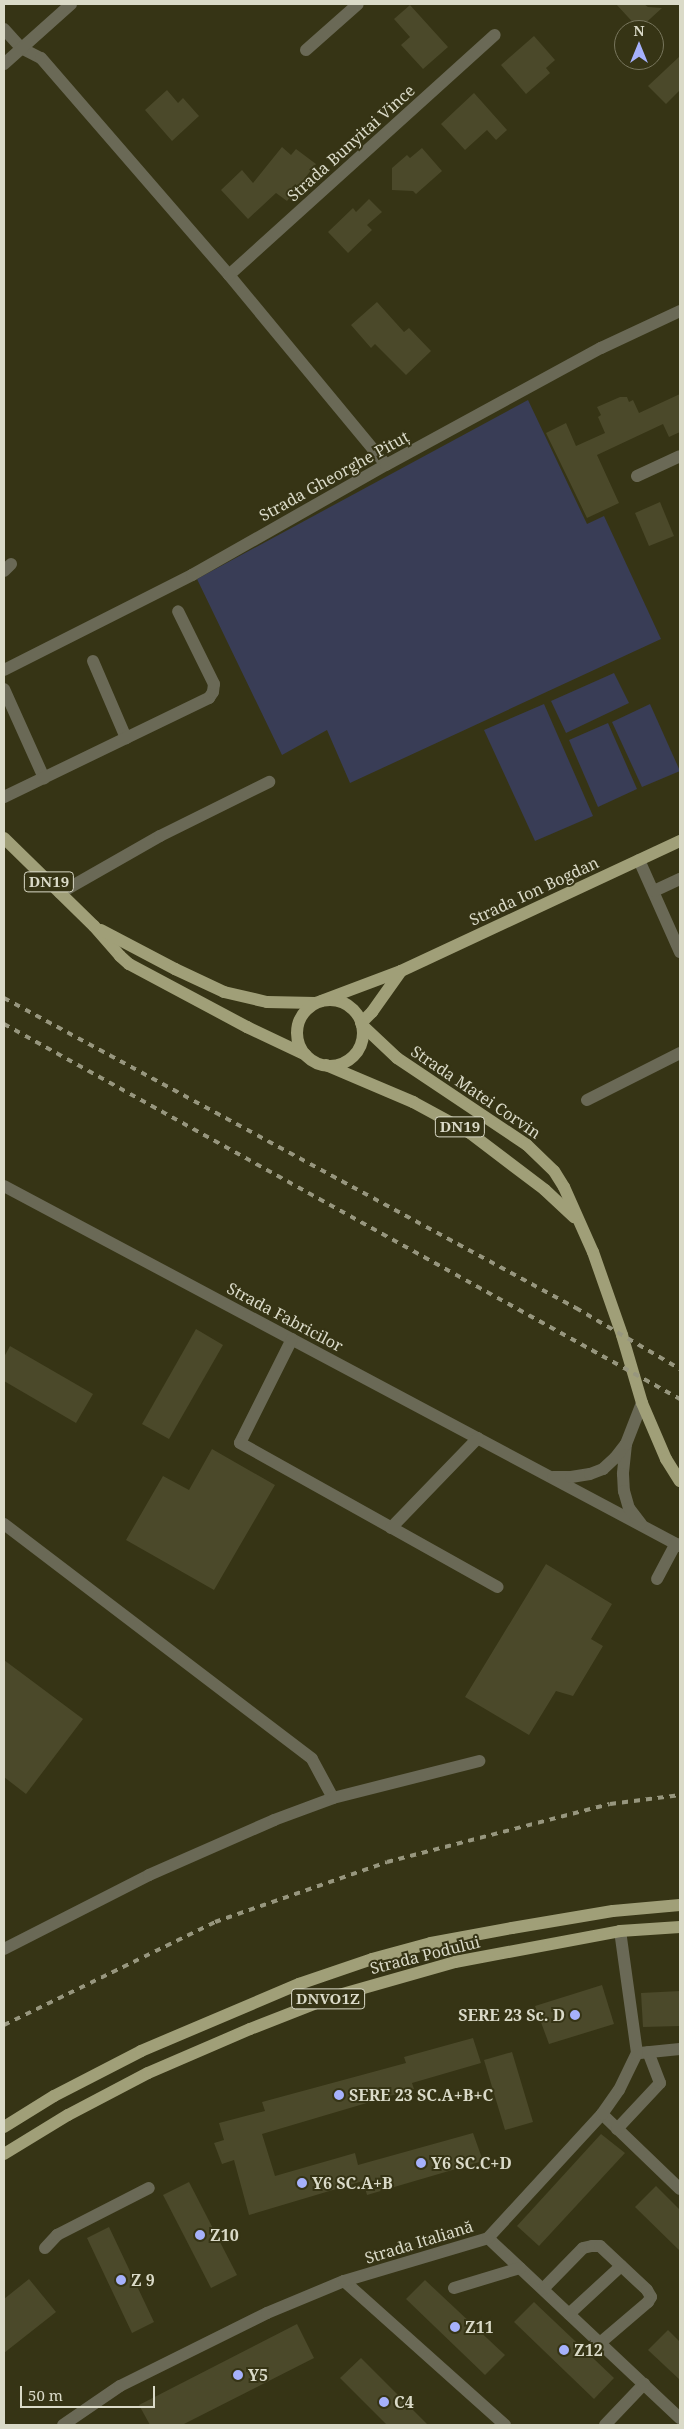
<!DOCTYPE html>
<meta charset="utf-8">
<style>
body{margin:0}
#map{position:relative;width:684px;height:2429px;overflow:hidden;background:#363415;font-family:"Noto Serif",serif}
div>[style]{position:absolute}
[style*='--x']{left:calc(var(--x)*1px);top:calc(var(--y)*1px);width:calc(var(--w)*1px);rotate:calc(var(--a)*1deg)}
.green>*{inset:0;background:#393d56}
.building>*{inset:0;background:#4b492a}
.minor>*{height:12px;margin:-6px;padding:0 6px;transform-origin:6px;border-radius:6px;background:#6a6956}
.major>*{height:12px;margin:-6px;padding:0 6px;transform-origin:6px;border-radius:6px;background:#a09f78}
.major>.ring{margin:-6px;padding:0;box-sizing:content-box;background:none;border:12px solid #a09f78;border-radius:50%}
.rail>*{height:4px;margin-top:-2px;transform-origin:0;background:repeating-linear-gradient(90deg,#97967e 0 6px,transparent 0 12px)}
.dots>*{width:14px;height:14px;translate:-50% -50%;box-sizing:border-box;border:2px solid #363415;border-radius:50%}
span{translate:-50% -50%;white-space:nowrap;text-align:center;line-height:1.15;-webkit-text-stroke:4px #363415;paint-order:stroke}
.shield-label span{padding:1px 4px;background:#363415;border:1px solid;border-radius:4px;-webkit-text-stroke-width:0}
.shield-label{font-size:15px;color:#dadac8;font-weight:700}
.street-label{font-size:16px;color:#dadac8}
.poi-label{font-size:16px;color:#dadac8;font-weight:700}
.right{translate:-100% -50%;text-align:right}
.left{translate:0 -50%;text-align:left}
.frame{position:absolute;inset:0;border:5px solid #dadac8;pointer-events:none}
.north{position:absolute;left:614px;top:20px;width:50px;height:50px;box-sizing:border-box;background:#363415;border:1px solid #78765d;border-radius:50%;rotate:0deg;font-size:14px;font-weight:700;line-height:20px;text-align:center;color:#dadac8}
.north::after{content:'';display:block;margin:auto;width:18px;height:22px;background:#a6b1fc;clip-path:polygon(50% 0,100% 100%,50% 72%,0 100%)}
.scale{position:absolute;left:20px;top:2386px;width:135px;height:22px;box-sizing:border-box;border:2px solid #dadac8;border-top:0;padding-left:6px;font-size:15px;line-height:18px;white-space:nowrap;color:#dadac8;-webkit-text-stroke:4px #363415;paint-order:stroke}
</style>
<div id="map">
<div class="green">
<div style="clip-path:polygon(528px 400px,587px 524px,604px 516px,661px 639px,350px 783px,327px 730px,282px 755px,197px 579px)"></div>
<div style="clip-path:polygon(614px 673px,629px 703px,566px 733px,551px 701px)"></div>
<div style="clip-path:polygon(544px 704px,593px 816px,535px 841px,484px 730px)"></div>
<div style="clip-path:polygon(650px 704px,680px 771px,642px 787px,612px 722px)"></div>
<div style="clip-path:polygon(608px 723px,637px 789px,598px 807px,569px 740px)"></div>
</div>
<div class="building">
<div style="clip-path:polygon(616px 4px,644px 4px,648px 7px,662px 8px,639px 29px)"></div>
<div style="clip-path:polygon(410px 5px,448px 47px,423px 69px,401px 45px,410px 37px,394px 19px)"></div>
<div style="clip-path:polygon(534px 36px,555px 60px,546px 68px,550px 73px,526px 94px,501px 65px)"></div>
<div style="clip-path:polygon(680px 56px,680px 90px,666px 104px,648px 86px)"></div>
<div style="clip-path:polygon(167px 90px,178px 103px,183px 98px,199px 116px,172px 141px,145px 110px)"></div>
<div style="clip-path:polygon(474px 93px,507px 130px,496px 140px,487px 130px,465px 150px,441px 124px)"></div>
<div style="clip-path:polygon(282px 147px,291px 155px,296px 149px,316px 164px,287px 201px,276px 193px,248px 219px,221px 190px,242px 170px,253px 183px)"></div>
<div style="clip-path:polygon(422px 148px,442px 171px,416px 194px,413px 191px,392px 190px,392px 168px,407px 155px,410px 158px)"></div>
<div style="clip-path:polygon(369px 199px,382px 212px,367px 225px,372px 230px,348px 253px,328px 232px,353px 208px,356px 212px)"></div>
<div style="clip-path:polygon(377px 302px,404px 332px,409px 328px,431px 351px,406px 375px,375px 344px,371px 348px,351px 325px)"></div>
<div style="clip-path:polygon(680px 394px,680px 432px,669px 437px,663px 424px,597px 455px,619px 503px,587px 518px,546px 433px,566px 423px,576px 446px,605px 433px,598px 417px,601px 415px,597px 407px,620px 397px,627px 397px,629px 402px,633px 400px,639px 413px)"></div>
<div style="clip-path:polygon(660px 502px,674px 536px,649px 546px,635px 513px)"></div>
<div style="clip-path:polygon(196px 1329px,223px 1345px,169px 1439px,142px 1424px)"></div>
<div style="clip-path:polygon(10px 1346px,93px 1394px,76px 1423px,4px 1381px,4px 1357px)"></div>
<div style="clip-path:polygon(212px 1449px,275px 1485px,214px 1590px,126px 1540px,163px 1476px,189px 1490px)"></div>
<div style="clip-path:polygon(546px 1564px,612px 1604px,591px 1639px,603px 1646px,573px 1696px,556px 1691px,529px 1735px,465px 1697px)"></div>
<div style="clip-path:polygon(4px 1660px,83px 1719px,26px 1794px,4px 1777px)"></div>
<div style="clip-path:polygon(602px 1985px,614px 2024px,549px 2044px,535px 2006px)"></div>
<div style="clip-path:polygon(680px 1991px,680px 2026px,643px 2027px,641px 1993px)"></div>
<div style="clip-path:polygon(473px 2038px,481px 2063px,412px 2083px,414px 2089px,262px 2134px,275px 2176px,355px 2153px,358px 2165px,473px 2133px,483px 2161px,367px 2195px,363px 2181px,249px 2215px,234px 2160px,222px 2164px,214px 2143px,224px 2140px,219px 2123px,265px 2111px,262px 2102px,406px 2063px,404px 2057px)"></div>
<div style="clip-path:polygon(512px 2052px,533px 2122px,505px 2130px,484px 2060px)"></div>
<div style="clip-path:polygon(601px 2134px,625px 2153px,539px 2246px,517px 2226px)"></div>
<div style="clip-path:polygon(189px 2182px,237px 2275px,211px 2288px,163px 2195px)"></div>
<div style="clip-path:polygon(656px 2186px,680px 2210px,680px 2251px,635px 2207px)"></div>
<div style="clip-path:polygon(109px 2227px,154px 2322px,132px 2333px,87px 2238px)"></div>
<div style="clip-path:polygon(29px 2279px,56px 2312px,4px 2353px,4px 2299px)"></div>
<div style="clip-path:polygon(425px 2280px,505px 2355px,485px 2375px,406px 2299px)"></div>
<div style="clip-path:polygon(534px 2302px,614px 2378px,594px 2399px,514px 2322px)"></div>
<div style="clip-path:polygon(297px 2324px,314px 2358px,182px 2425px,150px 2425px,139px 2405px)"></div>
<div style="clip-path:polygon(668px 2330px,680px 2342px,680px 2380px,648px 2350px)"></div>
<div style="clip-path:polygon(361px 2358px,428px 2425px,387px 2425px,340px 2378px)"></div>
</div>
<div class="minor">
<div style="--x:4;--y:29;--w:25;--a:48"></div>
<div style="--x:21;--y:48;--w:22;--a:27"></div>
<div style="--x:41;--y:58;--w:287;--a:49.1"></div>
<div style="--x:229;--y:275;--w:246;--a:50.4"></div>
<div style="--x:306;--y:50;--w:69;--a:-41.5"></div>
<div style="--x:4;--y:64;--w:90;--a:-41.8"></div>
<div style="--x:229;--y:275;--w:358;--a:-42.1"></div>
<div style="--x:637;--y:476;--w:47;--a:-24.9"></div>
<div style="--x:4;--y:571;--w:10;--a:-45"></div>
<div style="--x:93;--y:661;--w:84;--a:66.8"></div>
<div style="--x:4;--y:670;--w:211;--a:-26.8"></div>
<div style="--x:192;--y:575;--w:223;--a:-29.6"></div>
<div style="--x:386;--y:465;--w:245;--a:-28.6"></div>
<div style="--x:601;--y:348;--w:87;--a:-25.1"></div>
<div style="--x:4;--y:689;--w:98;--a:65.8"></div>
<div style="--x:4;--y:797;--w:228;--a:-25.8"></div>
<div style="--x:209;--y:698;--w:7;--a:-56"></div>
<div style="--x:213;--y:692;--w:8;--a:-83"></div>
<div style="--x:214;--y:684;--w:81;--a:-116.3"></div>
<div style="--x:639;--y:860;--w:101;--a:66"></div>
<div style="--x:654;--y:891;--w:29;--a:-25"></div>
<div style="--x:60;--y:893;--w:115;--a:-29.7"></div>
<div style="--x:160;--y:836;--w:122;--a:-26.4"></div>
<div style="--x:587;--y:1100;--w:104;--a:-26.8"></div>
<div style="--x:4;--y:1186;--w:766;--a:28.04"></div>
<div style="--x:292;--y:1339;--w:116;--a:116.6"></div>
<div style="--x:240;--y:1443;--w:295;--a:29.2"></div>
<div style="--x:626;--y:1444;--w:30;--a:96"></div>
<div style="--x:623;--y:1474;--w:17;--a:87"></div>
<div style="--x:624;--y:1491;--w:18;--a:74"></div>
<div style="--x:629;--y:1508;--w:20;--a:53"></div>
<div style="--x:553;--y:1477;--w:18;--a:0"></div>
<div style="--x:571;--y:1477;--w:19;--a:-9"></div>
<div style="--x:590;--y:1474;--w:14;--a:-21"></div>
<div style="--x:603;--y:1469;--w:16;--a:-43"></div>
<div style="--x:615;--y:1458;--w:18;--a:-52"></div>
<div style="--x:626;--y:1444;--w:44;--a:-68.7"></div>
<div style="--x:4;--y:1524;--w:387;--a:37.3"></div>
<div style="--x:312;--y:1759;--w:44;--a:61.7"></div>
<div style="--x:391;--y:1528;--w:125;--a:-46"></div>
<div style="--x:657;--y:1579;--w:40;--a:-62"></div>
<div style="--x:4;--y:1949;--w:163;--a:-27"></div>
<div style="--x:149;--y:1875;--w:137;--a:-23.7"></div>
<div style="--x:274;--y:1820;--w:63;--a:-20.4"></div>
<div style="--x:333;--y:1798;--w:151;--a:-14.2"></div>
<div style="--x:640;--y:2053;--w:40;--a:-5.7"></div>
<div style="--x:602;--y:2114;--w:108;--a:43.9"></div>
<div style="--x:617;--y:2129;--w:63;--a:-46.9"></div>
<div style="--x:660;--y:2083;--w:33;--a:-111"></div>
<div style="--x:488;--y:2238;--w:263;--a:43.2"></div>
<div style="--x:45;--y:2248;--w:18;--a:-47"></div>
<div style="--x:57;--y:2235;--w:103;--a:-27.1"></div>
<div style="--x:344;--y:2281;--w:216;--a:41.8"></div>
<div style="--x:454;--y:2288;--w:69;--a:-16.9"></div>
<div style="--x:543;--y:2289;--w:57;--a:-45.7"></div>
<div style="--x:583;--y:2248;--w:9;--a:-13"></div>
<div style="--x:592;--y:2246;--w:8;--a:0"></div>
<div style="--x:600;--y:2246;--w:64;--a:43.1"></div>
<div style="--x:647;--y:2290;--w:8;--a:60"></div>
<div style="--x:651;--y:2297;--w:6;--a:121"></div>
<div style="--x:648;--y:2302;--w:63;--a:139.5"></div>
<div style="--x:569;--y:2314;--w:71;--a:-42.7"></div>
<div style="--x:63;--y:2425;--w:69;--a:-34.4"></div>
<div style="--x:120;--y:2386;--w:164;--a:-26.4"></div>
<div style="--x:267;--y:2313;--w:83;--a:-22.6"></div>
<div style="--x:344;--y:2281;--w:150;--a:-16.6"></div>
<div style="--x:488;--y:2238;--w:168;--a:-47.4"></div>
<div style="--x:602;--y:2114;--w:29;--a:-55"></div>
<div style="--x:619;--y:2090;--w:41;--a:-64.1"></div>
<div style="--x:637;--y:2053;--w:123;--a:-97.9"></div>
<div style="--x:605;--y:2425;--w:57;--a:-46.4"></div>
</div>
<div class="major">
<div style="--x:4;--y:838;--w:126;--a:44.4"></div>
<div style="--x:94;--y:926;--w:40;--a:49"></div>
<div style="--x:120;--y:956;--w:12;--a:42"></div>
<div style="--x:129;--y:964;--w:134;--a:28.1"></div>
<div style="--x:247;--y:1027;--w:65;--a:25.4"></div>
<div style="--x:101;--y:930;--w:84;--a:27.8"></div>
<div style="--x:175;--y:969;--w:54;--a:25.1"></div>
<div style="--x:224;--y:992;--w:44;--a:13.1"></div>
<div style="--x:267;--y:1002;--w:48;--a:1.2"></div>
<div class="ring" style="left:297px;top:1000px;width:54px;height:54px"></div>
<div style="--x:321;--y:1001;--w:85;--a:-20.6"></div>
<div style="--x:401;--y:971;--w:308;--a:-25"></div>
<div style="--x:361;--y:1023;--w:16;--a:-45"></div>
<div style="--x:372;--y:1012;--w:50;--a:-54.7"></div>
<div style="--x:362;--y:1025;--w:48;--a:43.3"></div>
<div style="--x:397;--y:1058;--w:156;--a:33.8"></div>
<div style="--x:527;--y:1145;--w:37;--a:44"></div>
<div style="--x:554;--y:1171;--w:19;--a:58"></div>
<div style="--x:564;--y:1187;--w:71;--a:66"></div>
<div style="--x:593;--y:1252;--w:88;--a:70.7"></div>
<div style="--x:622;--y:1335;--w:71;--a:73.6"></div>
<div style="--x:642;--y:1403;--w:61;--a:66.8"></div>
<div style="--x:666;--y:1459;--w:26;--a:58"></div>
<div style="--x:326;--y:1065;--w:95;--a:23"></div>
<div style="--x:413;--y:1102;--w:65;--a:28.5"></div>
<div style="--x:470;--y:1133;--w:94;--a:37.2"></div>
<div style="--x:545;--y:1190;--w:40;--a:43"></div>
<div style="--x:4;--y:2127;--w:59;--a:-31.8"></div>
<div style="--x:54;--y:2096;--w:98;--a:-27.3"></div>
<div style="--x:141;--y:2051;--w:172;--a:-23"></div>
<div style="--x:299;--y:1984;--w:77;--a:-18.9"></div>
<div style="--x:372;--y:1959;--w:61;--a:-15.2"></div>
<div style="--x:431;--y:1943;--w:82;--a:-10.5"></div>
<div style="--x:512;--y:1928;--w:102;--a:-9.6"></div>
<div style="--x:613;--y:1911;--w:67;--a:-5.1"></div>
<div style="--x:4;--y:2154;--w:75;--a:-31.4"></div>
<div style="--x:68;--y:2115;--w:90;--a:-27.7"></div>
<div style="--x:148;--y:2073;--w:111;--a:-23.3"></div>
<div style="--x:250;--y:2029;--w:88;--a:-21.3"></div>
<div style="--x:332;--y:1997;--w:128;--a:-15.9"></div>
<div style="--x:455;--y:1962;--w:168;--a:-10.6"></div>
<div style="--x:620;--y:1931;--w:60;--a:-3.8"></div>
</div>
<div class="rail">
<div style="--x:4;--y:998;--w:651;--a:28.46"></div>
<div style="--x:576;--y:1308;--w:121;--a:30.4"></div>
<div style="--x:4;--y:1024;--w:773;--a:29.02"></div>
<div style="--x:4;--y:2025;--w:235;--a:-26"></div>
<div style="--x:215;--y:1922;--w:182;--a:-19.2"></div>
<div style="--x:387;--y:1862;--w:230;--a:-14.6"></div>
<div style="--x:610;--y:1804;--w:71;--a:-7.3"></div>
</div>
<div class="dots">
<div style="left:575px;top:2015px;background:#a6b1fc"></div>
<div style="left:339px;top:2095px;background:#a6b1fc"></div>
<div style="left:421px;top:2163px;background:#a6b1fc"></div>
<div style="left:302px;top:2183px;background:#a6b1fc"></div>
<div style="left:200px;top:2235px;background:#a6b1fc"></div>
<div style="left:121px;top:2280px;background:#a6b1fc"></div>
<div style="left:455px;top:2327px;background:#a6b1fc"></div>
<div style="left:564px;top:2350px;background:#a6b1fc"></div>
<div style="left:238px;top:2375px;background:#a6b1fc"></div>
<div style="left:384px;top:2402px;background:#a6b1fc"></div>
</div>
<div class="shield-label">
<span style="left:49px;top:882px">DN19</span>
<span style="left:460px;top:1127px">DN19</span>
<span style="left:328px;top:1999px">DNVO1Z</span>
</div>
<div class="street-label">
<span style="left:351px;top:143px;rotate:-42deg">Strada Bunyitai Vince</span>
<span style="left:334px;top:476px;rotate:-29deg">Strada Gheorghe Pituț</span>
<span style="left:534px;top:891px;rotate:-25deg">Strada Ion Bogdan</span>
<span style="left:476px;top:1092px;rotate:34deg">Strada Matei Corvin</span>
<span style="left:285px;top:1317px;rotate:28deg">Strada Fabricilor</span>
<span style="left:425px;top:1955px;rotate:-14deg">Strada Podului</span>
<span style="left:419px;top:2242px;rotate:-17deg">Strada Italiană</span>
</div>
<div class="poi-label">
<span class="right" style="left:565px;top:2015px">SERE 23 Sc. D</span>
<span class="left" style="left:349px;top:2095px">SERE 23 SC.A+B+C</span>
<span class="left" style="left:431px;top:2163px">Y6 SC.C+D</span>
<span class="left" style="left:312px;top:2183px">Y6 SC.A+B</span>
<span class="left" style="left:210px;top:2235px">Z10</span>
<span class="left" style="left:131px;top:2280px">Z 9</span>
<span class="left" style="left:465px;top:2327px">Z11</span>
<span class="left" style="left:574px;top:2350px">Z12</span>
<span class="left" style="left:248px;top:2375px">Y5</span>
<span class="left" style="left:394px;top:2402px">C4</span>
</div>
<div class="frame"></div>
<div class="north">N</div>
<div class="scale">50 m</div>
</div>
